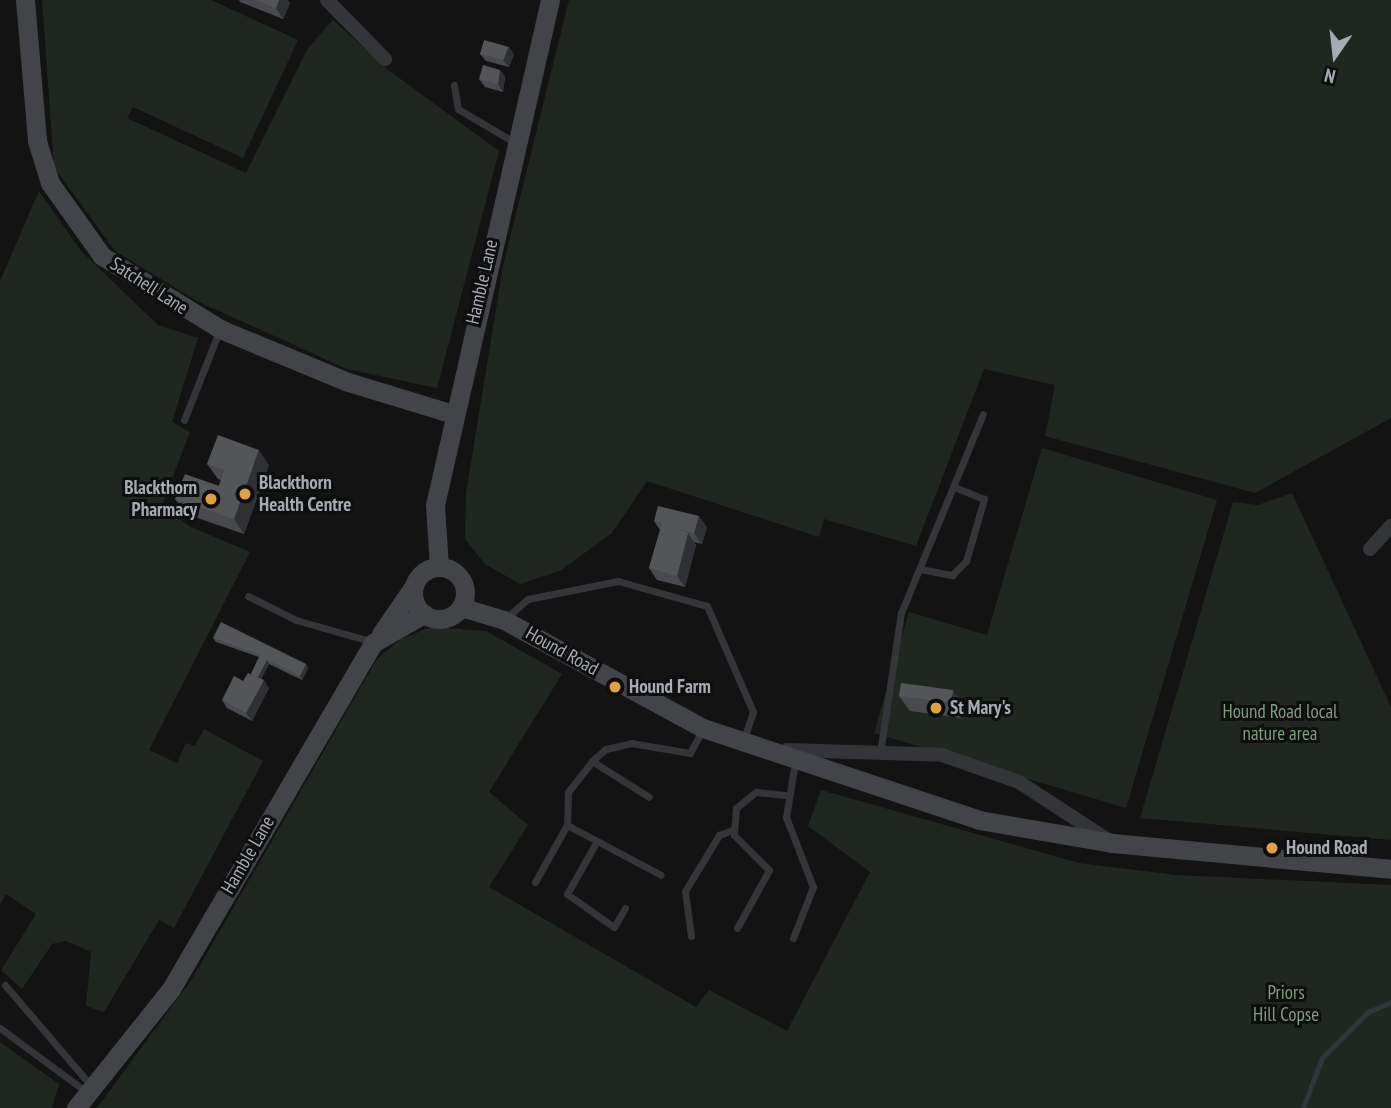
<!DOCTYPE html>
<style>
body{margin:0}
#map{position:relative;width:1391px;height:1108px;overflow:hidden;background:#131314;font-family:"PT Sans Narrow",sans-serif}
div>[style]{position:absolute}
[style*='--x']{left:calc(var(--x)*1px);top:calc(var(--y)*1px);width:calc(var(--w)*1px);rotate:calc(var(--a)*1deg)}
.green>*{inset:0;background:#202720}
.stream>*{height:4.5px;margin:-2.25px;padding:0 2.25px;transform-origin:2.25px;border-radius:2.25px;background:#2e363c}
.lane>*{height:7px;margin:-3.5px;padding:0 3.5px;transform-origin:3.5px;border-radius:3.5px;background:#343539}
.street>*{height:14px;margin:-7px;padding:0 7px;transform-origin:7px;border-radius:7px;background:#343539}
.secondary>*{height:19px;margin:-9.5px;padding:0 9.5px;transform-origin:9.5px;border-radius:9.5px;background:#434449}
.secondary>.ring{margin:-9.5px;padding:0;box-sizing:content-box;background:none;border:19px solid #434449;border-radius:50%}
.wall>*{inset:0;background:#494a4f}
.shaded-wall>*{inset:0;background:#2f3033}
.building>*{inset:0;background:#535559}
.dots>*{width:19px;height:19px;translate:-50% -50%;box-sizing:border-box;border:4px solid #0e0e0f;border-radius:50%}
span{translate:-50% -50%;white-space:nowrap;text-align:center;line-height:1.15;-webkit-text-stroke:6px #0e0e0f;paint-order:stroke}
.street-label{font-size:19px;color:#a6abb3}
.poi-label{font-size:19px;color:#a6abb3;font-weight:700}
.left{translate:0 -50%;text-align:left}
.right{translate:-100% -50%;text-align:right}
.park-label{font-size:19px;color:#7f9d7f}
.north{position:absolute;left:1300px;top:21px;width:70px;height:70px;-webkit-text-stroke:5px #0e0e0f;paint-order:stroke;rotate:194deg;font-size:19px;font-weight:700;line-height:28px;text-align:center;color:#a6abb3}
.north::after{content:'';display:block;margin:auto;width:24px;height:32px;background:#a6abb3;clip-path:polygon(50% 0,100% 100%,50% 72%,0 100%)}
</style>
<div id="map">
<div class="green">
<div style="clip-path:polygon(42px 0,211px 0,298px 40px,243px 158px,133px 107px,127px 118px,246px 173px,308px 48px,333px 20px,387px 69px,499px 151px,437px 388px,347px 369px,197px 301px,115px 251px,54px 167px)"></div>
<div style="clip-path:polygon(569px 0,1391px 0,1391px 418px,1255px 493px,1045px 436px,1055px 385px,984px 369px,916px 546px,824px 519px,819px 537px,647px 481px,612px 533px,560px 571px,520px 584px,485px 564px,465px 539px,466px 493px,503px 266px)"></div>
<div style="clip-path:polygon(39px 191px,81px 251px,158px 325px,198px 338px,172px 422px,190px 432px,162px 505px,189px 526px,250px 552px,149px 750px,177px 763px,186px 743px,195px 746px,204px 729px,263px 761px,174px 928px,159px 920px,104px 1012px,86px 1006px,91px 952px,66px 941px,52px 944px,22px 989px,1px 970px,36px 914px,6px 894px,0 904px,0 281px)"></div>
<div style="clip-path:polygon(1042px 448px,1217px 500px,1126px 808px,874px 733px,909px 612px,987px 635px)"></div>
<div style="clip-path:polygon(1292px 493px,1391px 707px,1391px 840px,1140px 818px,1233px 502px,1258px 505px)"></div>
<div style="clip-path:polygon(431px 627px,486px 631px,562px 674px,489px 792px,528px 825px,489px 887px,696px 1007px,709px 990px,787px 1031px,870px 872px,808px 826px,821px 790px,1079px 863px,1176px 875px,1391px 885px,1391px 1108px,97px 1108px,192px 979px,377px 659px,401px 639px)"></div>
<div style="clip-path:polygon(0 1042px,59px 1084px,52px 1108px,0 1108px)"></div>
</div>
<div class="stream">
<div style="--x:1303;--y:1108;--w:53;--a:-69.2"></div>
<div style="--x:1322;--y:1058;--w:65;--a:-45"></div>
<div style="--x:1368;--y:1012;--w:25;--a:-23"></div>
</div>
<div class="lane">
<div style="--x:454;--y:85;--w:24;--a:81"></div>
<div style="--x:458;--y:109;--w:65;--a:30.5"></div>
<div style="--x:184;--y:420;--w:98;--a:-68.4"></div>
<div style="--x:920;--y:569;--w:33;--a:11"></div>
<div style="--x:952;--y:575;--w:20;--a:-45"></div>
<div style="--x:966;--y:561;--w:65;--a:-73.8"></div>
<div style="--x:984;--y:499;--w:32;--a:-158"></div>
<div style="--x:248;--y:596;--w:54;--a:26.6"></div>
<div style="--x:296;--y:620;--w:80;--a:15.9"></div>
<div style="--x:506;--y:618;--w:29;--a:-41"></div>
<div style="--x:528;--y:599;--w:92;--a:-11.3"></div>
<div style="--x:618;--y:581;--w:92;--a:15.7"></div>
<div style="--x:707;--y:606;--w:116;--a:66.5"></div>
<div style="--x:753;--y:712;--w:31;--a:109"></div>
<div style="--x:880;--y:753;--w:142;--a:-81.5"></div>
<div style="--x:901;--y:613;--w:215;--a:-67.6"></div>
<div style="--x:592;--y:761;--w:67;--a:32.3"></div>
<div style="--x:567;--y:825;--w:106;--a:28"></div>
<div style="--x:597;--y:841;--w:61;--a:119.5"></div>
<div style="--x:567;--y:894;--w:57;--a:35.1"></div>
<div style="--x:614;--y:927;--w:22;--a:-60"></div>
<div style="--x:535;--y:882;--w:65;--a:-60.7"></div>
<div style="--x:567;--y:825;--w:33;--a:-88"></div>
<div style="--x:568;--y:792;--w:39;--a:-52"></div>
<div style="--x:592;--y:761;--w:18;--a:-41"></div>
<div style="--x:606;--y:749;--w:26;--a:-13"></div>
<div style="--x:631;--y:743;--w:60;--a:9.6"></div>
<div style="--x:690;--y:753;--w:27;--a:-62"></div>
<div style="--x:737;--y:928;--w:66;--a:-61.1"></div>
<div style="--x:769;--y:870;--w:49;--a:-135"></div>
<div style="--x:734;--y:835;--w:27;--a:-86"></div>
<div style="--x:736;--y:808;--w:26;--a:-39"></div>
<div style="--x:756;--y:792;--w:29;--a:6"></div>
<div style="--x:691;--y:936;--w:45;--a:-97.6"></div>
<div style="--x:685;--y:891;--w:66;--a:-58.7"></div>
<div style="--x:719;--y:835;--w:14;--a:-21"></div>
<div style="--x:793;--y:938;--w:55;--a:-68.6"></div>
<div style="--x:813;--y:887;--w:75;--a:-111.1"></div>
<div style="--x:786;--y:817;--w:56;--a:-80.7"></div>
<div style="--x:5;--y:985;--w:134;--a:49.5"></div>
<div style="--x:0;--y:1028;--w:106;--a:36.5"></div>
</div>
<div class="street">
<div style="--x:327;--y:0;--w:83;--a:45.5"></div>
<div style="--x:1370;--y:549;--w:31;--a:-48"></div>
<div style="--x:787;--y:750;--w:155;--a:1.8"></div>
<div style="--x:942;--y:755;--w:82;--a:19.3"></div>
<div style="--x:1019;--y:782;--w:106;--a:33.1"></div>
</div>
<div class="secondary">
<div style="--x:25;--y:0;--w:142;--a:85.1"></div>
<div style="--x:37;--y:141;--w:44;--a:72.8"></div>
<div style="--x:50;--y:183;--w:90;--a:54.5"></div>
<div style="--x:102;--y:256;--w:139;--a:31.7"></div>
<div style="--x:220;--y:329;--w:139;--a:22.5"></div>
<div style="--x:348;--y:382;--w:110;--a:16.9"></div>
<div style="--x:439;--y:567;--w:62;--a:-93.7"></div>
<div style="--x:435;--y:505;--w:518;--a:-77.17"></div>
<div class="ring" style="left:413px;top:567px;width:33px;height:33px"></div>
<div style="--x:461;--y:607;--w:45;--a:16.8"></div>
<div style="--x:504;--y:620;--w:226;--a:28.5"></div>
<div style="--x:703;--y:728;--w:291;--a:18.4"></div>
<div style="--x:979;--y:820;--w:135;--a:9.8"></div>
<div style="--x:1112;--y:843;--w:280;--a:5.3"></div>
<div style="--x:381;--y:634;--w:58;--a:-55.5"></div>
<div style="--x:76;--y:1108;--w:152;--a:-51.4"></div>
<div style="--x:171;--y:989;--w:401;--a:-59.7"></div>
<div style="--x:373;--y:643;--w:59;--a:-29.6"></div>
</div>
<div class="wall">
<div style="clip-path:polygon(239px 0,287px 0,290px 3px,283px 19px,240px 2px)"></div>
<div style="clip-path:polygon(480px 54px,514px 54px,509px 67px,486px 61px)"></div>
<div style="clip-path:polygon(500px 70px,505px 77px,503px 92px,485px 87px,479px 79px)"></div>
<div style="clip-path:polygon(207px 464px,269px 465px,244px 534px,186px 514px,175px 499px,219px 486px,221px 480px,218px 479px)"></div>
<div style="clip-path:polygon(654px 521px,707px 527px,702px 544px,694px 542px,696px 545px,685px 587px,657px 580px,649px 568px,660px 530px)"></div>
<div style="clip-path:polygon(213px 638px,306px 664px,308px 668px,302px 680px,269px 664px,261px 679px,269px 688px,252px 721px,227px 708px,222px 700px,251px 674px,259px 657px,216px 642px)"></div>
<div style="clip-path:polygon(953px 690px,963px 705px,961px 718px,910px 711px,899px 696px)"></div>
</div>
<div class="shaded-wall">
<div style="clip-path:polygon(279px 0,287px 0,290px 3px,283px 19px,276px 8px)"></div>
<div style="clip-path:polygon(509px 47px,514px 54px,509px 67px,503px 60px)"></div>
<div style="clip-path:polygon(500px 70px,505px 77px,503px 92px,498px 84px)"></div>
<div style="clip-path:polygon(259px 450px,269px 465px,244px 534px,234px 519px)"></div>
<div style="clip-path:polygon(699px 516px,707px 527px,702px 544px,694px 533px)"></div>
<div style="clip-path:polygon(688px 533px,696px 545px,685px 587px,677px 576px)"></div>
<div style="clip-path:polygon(267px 660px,269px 664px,259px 683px,256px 679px)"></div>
<div style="clip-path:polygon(306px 664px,308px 668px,302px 680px,300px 676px)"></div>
<div style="clip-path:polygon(264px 680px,269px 688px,252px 721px,246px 713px)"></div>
<div style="clip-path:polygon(953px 690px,963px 705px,961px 718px,951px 703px)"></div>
</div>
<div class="building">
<div style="clip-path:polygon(256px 0,279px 0,276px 8px)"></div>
<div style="clip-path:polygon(484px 40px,509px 47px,503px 60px,480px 54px)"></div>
<div style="clip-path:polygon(483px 65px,500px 70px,498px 84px,479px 79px)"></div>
<div style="clip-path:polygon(218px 435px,259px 450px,234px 519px,175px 499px,185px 474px,219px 486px,224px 470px,207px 464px)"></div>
<div style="clip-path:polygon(658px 506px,699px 516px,694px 533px,680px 529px,688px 533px,677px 576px,649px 568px,662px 523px,654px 521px)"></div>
<div style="clip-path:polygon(221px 622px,306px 664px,300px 676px,267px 660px,258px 677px,251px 674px,260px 655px,213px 638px)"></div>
<div style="clip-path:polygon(248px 673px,264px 680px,246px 713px,222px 700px,234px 676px,243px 681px)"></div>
<div style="clip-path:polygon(901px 683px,953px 690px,951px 703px,899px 696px)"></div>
</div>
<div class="dots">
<div style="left:245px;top:494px;background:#dfa241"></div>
<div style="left:211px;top:499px;background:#dfa241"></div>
<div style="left:615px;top:687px;background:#dfa241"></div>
<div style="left:936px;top:708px;background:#dfa241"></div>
<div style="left:1272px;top:848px;background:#dfa241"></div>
</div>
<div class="street-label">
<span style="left:482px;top:282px;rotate:-77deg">Hamble Lane</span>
<span style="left:149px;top:286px;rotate:33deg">Satchell Lane</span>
<span style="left:562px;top:651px;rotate:29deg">Hound Road</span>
<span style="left:248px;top:855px;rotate:-60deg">Hamble Lane</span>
</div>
<div class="poi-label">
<span class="left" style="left:259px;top:494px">Blackthorn<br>Health Centre</span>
<span class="right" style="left:197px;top:499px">Blackthorn<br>Pharmacy</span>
<span class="left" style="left:629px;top:687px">Hound Farm</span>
<span class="left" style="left:950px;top:708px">St Mary's</span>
<span class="left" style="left:1286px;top:848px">Hound Road</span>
</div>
<div class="park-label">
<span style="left:1280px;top:723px">Hound Road local<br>nature area</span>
<span style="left:1286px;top:1004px">Priors<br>Hill Copse</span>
</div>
<div class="north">N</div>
</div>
